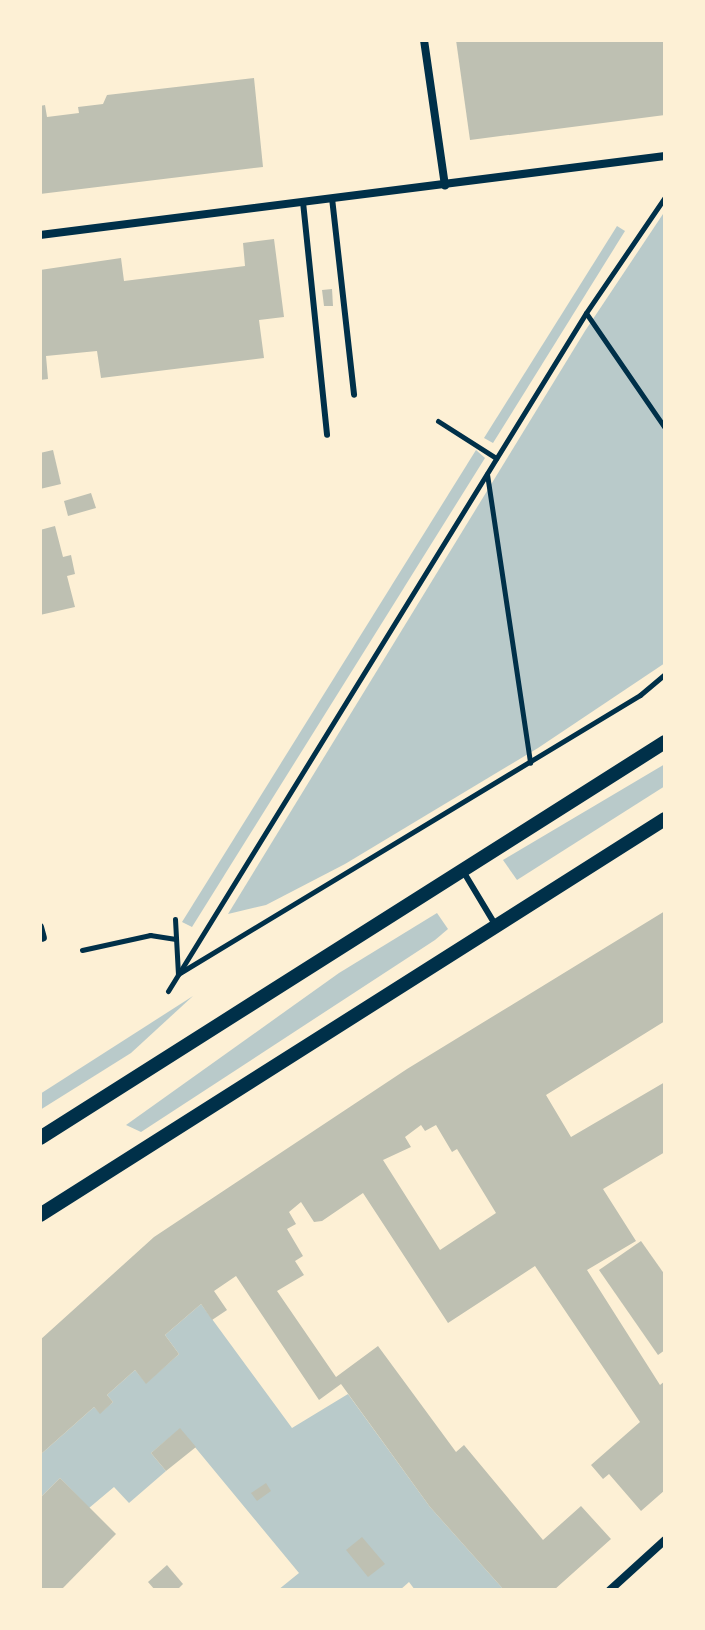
<!DOCTYPE html>
<style>
body{margin:0}
#map{position:relative;width:705px;height:1630px;overflow:hidden;background:#fdf0d5;font-family:Rubik,sans-serif}
div>[style]{position:absolute}
[style*='--x']{left:calc(var(--x)*1px);top:calc(var(--y)*1px);width:calc(var(--w)*1px);rotate:calc(var(--a)*1deg)}
.green>*{inset:0;background:#b9caca}
.building>*{inset:0;background:#bec0b2}
.path>*{height:5px;margin:-2.5px;padding:0 2.5px;transform-origin:2.5px;border-radius:2.5px;background:#003049}
.service>*{height:6px;margin:-3px;padding:0 3px;transform-origin:3px;border-radius:3px;background:#003049}
.minor>*{height:8px;margin:-4px;padding:0 4px;transform-origin:4px;border-radius:4px;background:#003049}
.tertiary>*{height:14px;margin:-7px;padding:0 7px;transform-origin:7px;border-radius:7px;background:#003049}
span{translate:-50% -50%;white-space:nowrap;text-align:center;line-height:1.15;-webkit-text-stroke:6px #fdf0d5;paint-order:stroke}
.frame{position:absolute;inset:0;border:42px solid #fdf0d5;pointer-events:none}
</style>
<div id="map">
<div class="green">
<div style="clip-path:polygon(665px 211px,665px 663px,538px 748px,345px 864px,266px 905px,228px 914px,585px 331px)"></div>
<div style="clip-path:polygon(617px 226px,625px 231px,493px 443px,484px 438px)"></div>
<div style="clip-path:polygon(476px 450px,485px 458px,192px 927px,182px 922px)"></div>
<div style="clip-path:polygon(665px 764px,665px 786px,517px 880px,503px 860px)"></div>
<div style="clip-path:polygon(437px 913px,448px 929px,435px 940px,141px 1132px,126px 1125px,339px 973px)"></div>
<div style="clip-path:polygon(193px 996px,131px 1053px,40px 1110px,40px 1094px)"></div>
<div style="clip-path:polygon(201px 1304px,292px 1428px,348px 1394px,430px 1507px,504px 1590px,415px 1590px,409px 1582px,400px 1590px,278px 1590px,299px 1573px,180px 1429px,151px 1453px,166px 1471px,129px 1503px,114px 1487px,89px 1508px,60px 1478px,40px 1498px,40px 1455px,94px 1407px,100px 1413px,113px 1402px,107px 1395px,135px 1370px,146px 1383px,179px 1354px,165px 1335px)"></div>
</div>
<div class="building">
<div style="clip-path:polygon(456px 40px,665px 40px,665px 115px,470px 140px)"></div>
<div style="clip-path:polygon(254px 78px,263px 167px,40px 194px,40px 106px,45px 105px,47px 117px,79px 113px,78px 107px,103px 104px,107px 95px)"></div>
<div style="clip-path:polygon(274px 239px,284px 317px,259px 320px,264px 358px,101px 378px,97px 351px,46px 356px,48px 379px,40px 380px,40px 270px,121px 258px,124px 281px,245px 266px,243px 243px)"></div>
<div style="clip-path:polygon(332px 289px,333px 306px,324px 306px,322px 290px)"></div>
<div style="clip-path:polygon(53px 450px,61px 484px,40px 489px,40px 453px)"></div>
<div style="clip-path:polygon(91px 493px,96px 508px,68px 516px,64px 501px)"></div>
<div style="clip-path:polygon(55px 526px,63px 557px,71px 555px,75px 574px,67px 576px,75px 607px,40px 615px,40px 530px)"></div>
<div style="clip-path:polygon(evenodd,665px 911px,665px 1021px,546px 1095px,571px 1137px,665px 1082px,665px 1152px,603px 1189px,636px 1241px,587px 1270px,660px 1385px,665px 1381px,665px 1490px,641px 1511px,609px 1474px,603px 1479px,591px 1465px,640px 1422px,535px 1266px,448px 1323px,363px 1193px,322px 1221px,314px 1222px,301px 1202px,289px 1212px,296px 1224px,287px 1229px,303px 1256px,295px 1261px,304px 1275px,277px 1291px,336px 1377px,378px 1346px,456px 1452px,464px 1445px,543px 1540px,581px 1506px,611px 1539px,554px 1590px,504px 1590px,430px 1507px,341px 1384px,319px 1400px,236px 1276px,214px 1291px,227px 1310px,212px 1320px,201px 1304px,165px 1335px,179px 1354px,146px 1384px,135px 1370px,107px 1395px,113px 1402px,100px 1414px,94px 1407px,40px 1455px,40px 1340px,154px 1237px,407px 1069px,665px 911px,421px 1125px,425px 1131px,436px 1125px,452px 1152px,457px 1149px,496px 1213px,440px 1250px,383px 1160px,411px 1147px,405px 1137px,421px 1125px)"></div>
<div style="clip-path:polygon(641px 1241px,665px 1275px,665px 1350px,658px 1355px,599px 1270px)"></div>
<div style="clip-path:polygon(180px 1428px,196px 1447px,166px 1471px,151px 1453px)"></div>
<div style="clip-path:polygon(60px 1478px,116px 1534px,61px 1590px,44px 1590px,40px 1586px,40px 1498px)"></div>
<div style="clip-path:polygon(266px 1483px,271px 1491px,257px 1501px,251px 1493px)"></div>
<div style="clip-path:polygon(362px 1537px,385px 1564px,368px 1577px,346px 1550px)"></div>
<div style="clip-path:polygon(167px 1565px,183px 1584px,177px 1590px,155px 1590px,148px 1582px)"></div>
</div>
<div class="path">
<div style="--x:665;--y:197;--w:140;--a:124.3"></div>
<div style="--x:586;--y:313;--w:140;--a:55.5"></div>
<div style="--x:438;--y:421;--w:69;--a:32.5"></div>
<div style="--x:487;--y:474;--w:292;--a:81.5"></div>
<div style="--x:175;--y:919;--w:55;--a:86.9"></div>
<div style="--x:178;--y:974;--w:540;--a:-31.13"></div>
<div style="--x:640;--y:695;--w:33;--a:-40"></div>
<div style="--x:82;--y:950;--w:70;--a:-12.4"></div>
<div style="--x:150;--y:935;--w:26;--a:9"></div>
<div style="--x:168;--y:991;--w:796;--a:-58.35"></div>
</div>
<div class="service">
<div style="--x:332;--y:198;--w:198;--a:83.6"></div>
<div style="--x:303;--y:202;--w:234;--a:84.1"></div>
<div style="--x:463;--y:871;--w:64;--a:59"></div>
</div>
<div class="minor">
<div style="--x:424;--y:40;--w:147;--a:81.8"></div>
<div style="--x:40;--y:235;--w:630;--a:-7.2"></div>
<div style="--x:40;--y:927;--w:11;--a:75"></div>
<div style="--x:610;--y:1590;--w:74;--a:-42.3"></div>
</div>
<div class="tertiary">
<div style="--x:40;--y:1138;--w:740;--a:-32.36"></div>
<div style="--x:40;--y:1215;--w:740;--a:-32.36"></div>
</div>
<div class="frame"></div>
</div>
